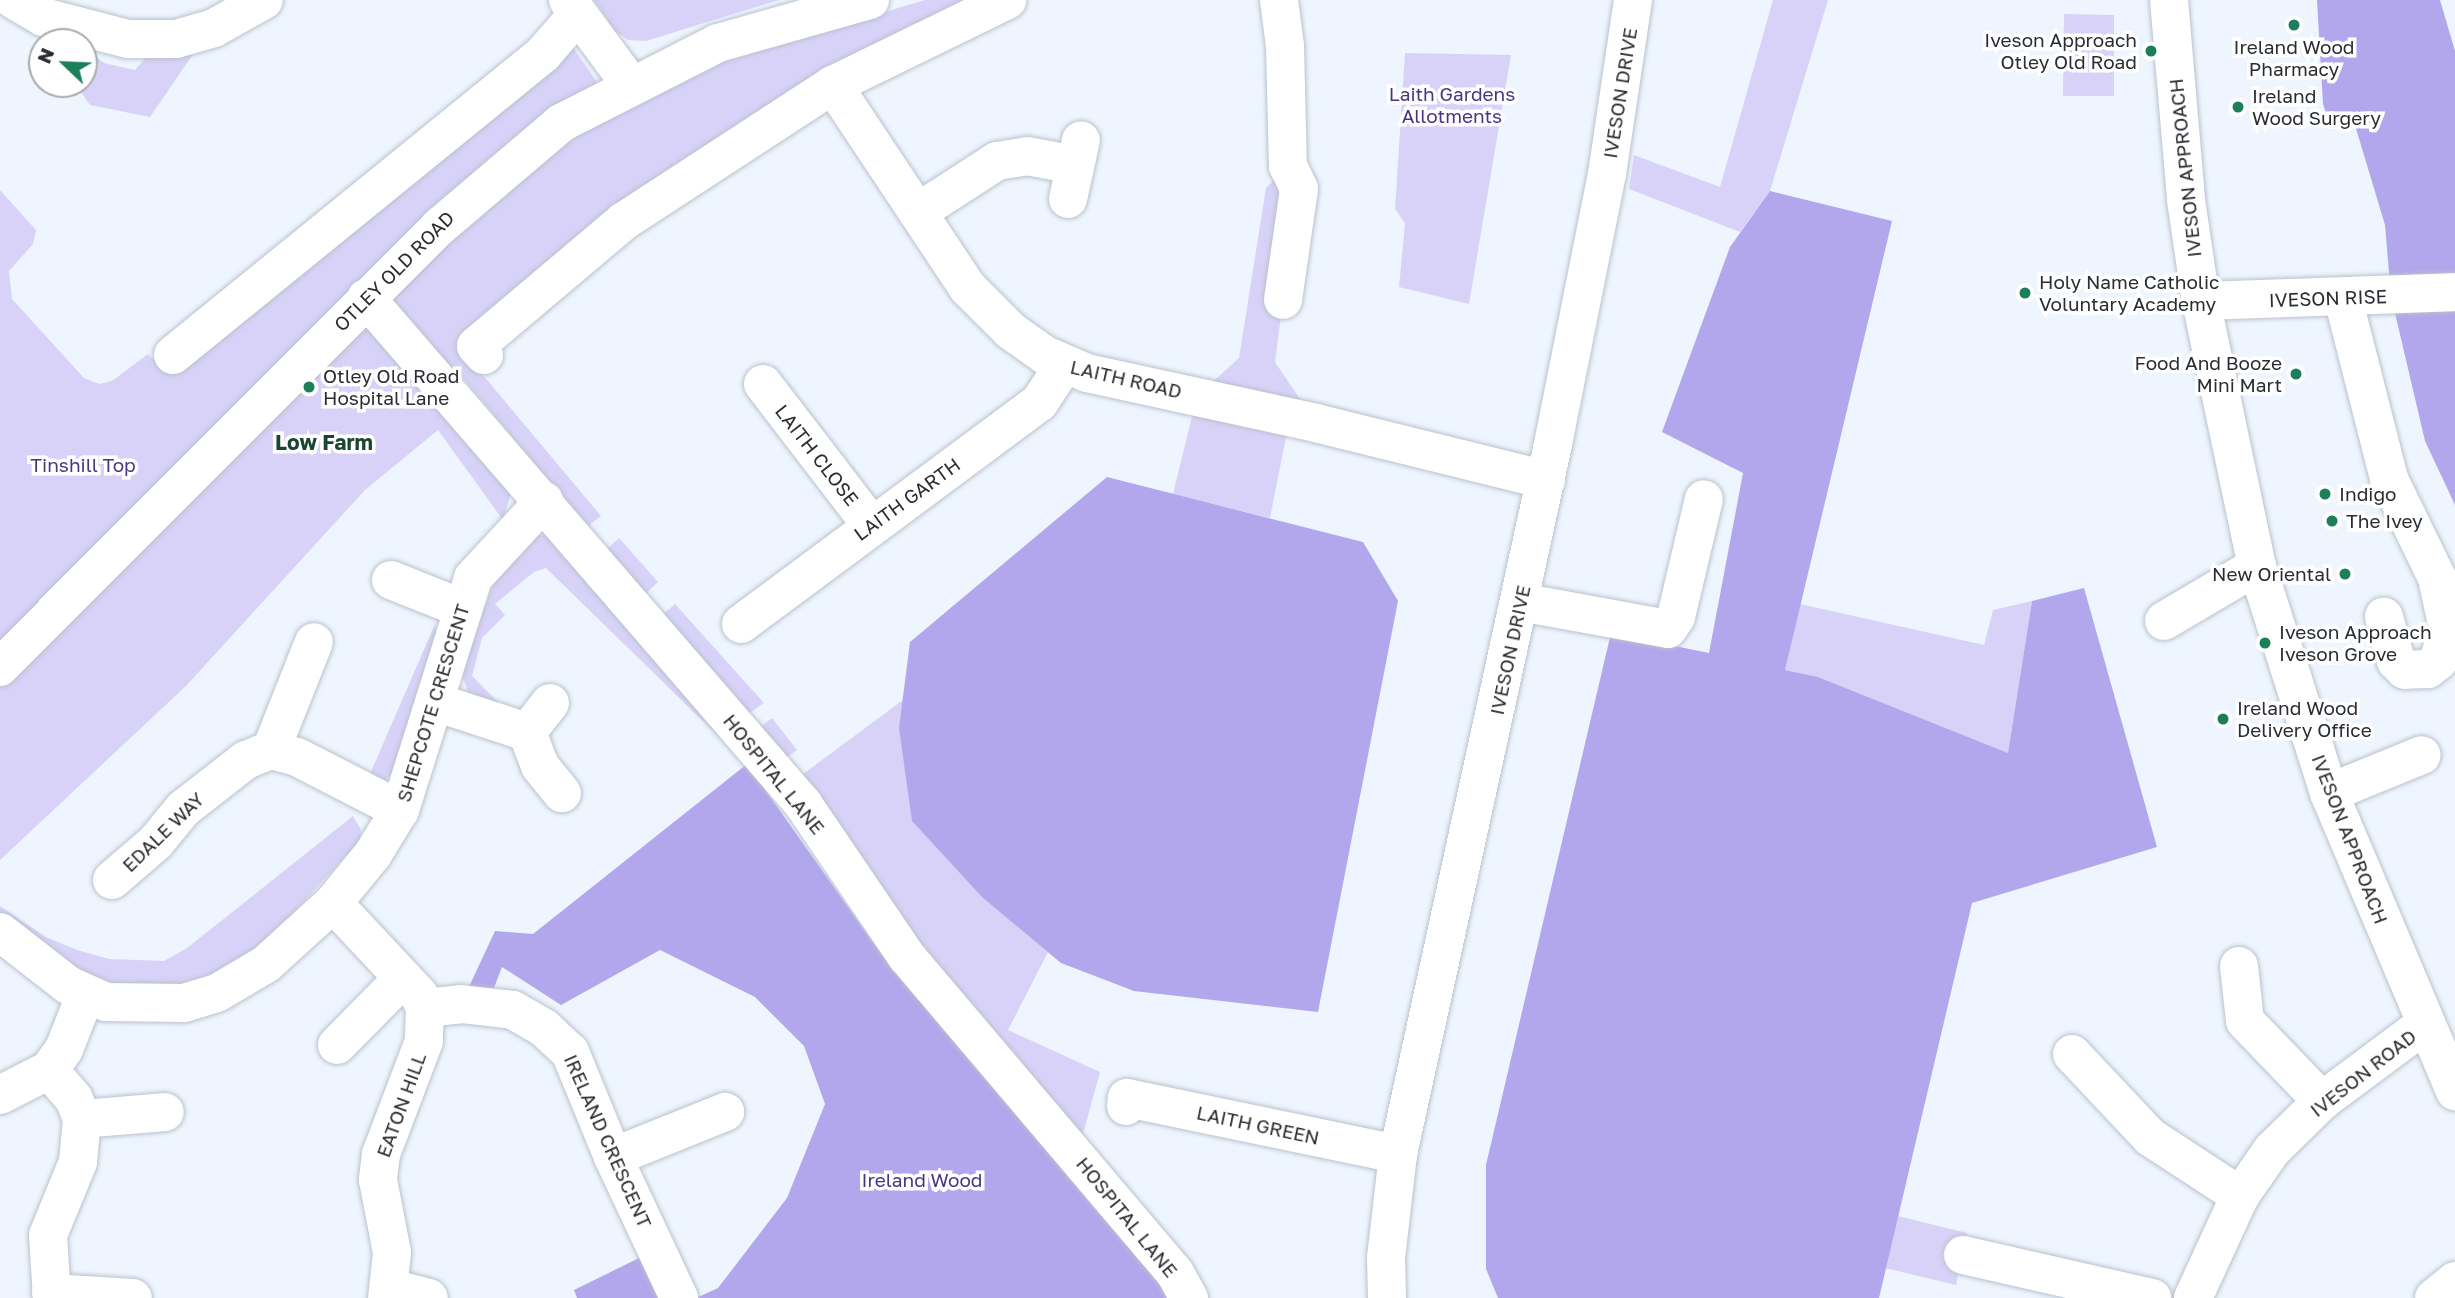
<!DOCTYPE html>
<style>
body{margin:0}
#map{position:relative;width:2455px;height:1298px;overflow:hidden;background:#eef5fe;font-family:"Golos Text",sans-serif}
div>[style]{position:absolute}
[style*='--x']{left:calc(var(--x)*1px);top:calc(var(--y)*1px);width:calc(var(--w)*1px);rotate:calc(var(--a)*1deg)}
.green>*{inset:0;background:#d8d2f9}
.forest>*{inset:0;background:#b2a6ec}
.roads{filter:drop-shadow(0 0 2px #b9c2cd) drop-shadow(0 0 2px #b9c2cd)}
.minor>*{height:38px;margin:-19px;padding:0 19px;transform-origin:19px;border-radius:19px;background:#fff}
.dots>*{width:19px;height:19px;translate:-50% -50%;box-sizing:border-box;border:4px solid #fff;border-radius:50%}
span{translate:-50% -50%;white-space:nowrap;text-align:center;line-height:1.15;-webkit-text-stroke:7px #fff;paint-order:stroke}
.poi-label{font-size:19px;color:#292c30}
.right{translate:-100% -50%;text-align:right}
.left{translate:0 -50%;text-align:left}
.street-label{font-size:19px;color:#292c30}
.park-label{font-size:19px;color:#4a3485}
.neighbourhood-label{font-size:21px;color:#194531;font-weight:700}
.north{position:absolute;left:28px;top:28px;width:70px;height:70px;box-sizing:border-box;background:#fff;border:2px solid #a9abac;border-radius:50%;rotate:293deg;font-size:19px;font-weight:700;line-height:28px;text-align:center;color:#292c30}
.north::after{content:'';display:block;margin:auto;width:24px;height:32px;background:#1b7f59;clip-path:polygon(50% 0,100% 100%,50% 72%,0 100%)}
</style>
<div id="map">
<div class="green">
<div style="clip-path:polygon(594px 0,779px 0,646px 41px,628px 40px,615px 31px)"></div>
<div style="clip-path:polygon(925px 0,1007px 0,833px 85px,467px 356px,601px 516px,587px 527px,456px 369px,436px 393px,511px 493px,503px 520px,438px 430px,365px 490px,186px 686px,0 860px,0 190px,36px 230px,33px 244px,9px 271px,12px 299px,84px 378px,99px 384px,112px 381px,148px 354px,166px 373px,561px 48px,574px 49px,615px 108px,688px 71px)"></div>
<div style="clip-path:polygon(1773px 0,1828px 0,1770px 191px,1740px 232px,1629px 189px,1634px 155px,1720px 187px)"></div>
<div style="clip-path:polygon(2064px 14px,2114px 15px,2114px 96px,2063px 96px)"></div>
<div style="clip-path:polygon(200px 44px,150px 117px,90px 105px,75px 84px,84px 84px,84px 47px,104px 63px,135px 70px,148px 55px)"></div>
<div style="clip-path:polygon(1405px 53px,1511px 55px,1469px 304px,1399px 287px,1405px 223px,1395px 209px)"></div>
<div style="clip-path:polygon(1288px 166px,1283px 300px,1275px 362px,1316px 423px,1290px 417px,1270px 518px,1173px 494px,1197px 396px,1239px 358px,1266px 188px)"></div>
<div style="clip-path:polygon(545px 535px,563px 541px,747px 764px,546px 568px,534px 572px,495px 604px,505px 615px,482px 638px,472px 676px,502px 706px,468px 692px,461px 672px,494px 582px,534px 536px)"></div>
<div style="clip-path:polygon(619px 538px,658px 582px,644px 595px,605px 551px)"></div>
<div style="clip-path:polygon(2032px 601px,2008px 753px,1818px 677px,1785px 670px,1800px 604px,1984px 645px,1993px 610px)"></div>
<div style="clip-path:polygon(675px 604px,764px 703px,747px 715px,661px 616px)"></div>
<div style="clip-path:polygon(435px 624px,436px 640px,393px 773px,386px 779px,367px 781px)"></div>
<div style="clip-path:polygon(903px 700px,899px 728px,983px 898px,1048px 952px,1008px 1030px,1100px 1072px,1083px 1134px,955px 991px,799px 777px)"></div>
<div style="clip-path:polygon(772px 718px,797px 750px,783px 761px,758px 729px)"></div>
<div style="clip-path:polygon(353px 816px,361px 830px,360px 840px,275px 933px,234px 968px,189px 984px,148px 988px,107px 982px,73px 970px,0 916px,0 906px,46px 937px,77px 950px,109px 959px,164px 961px,187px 948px)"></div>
<div style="clip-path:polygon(1898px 1216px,1967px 1233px,1956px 1285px,1885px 1268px)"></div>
</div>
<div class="forest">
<div style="clip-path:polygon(2317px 0,2440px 0,2455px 51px,2455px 505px,2425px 441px,2391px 296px,2385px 225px,2351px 112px,2328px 119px,2323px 104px)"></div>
<div style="clip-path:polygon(1770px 191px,1892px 221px,1785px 670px,1818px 677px,2008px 753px,2032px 601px,2084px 588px,2157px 847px,1972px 903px,1879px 1298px,1498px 1298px,1486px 1269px,1486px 1165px,1611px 633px,1709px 653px,1743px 473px,1662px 432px,1730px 247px)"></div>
<div style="clip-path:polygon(1107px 477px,1363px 542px,1398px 601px,1318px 1012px,1134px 991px,1061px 963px,983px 898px,912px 821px,899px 728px,910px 642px)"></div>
<div style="clip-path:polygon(747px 764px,889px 965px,1130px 1236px,1170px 1298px,696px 1298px,718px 1288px,787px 1198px,825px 1104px,804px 1046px,755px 997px,660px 950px,561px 1005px,502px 967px,489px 1001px,467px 991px,495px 931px,533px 934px)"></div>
<div style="clip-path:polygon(641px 1257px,663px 1298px,577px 1298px,574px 1290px)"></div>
</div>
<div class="roads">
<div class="minor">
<div style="--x:14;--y:0;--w:34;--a:30"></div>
<div style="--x:43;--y:17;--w:88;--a:14.5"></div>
<div style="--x:128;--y:39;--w:48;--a:0"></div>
<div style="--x:176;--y:39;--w:40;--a:-16"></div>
<div style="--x:214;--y:28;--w:57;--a:-29.2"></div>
<div style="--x:568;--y:0;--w:104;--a:53.6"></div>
<div style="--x:1279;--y:0;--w:46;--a:82.6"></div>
<div style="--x:1285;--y:46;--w:120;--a:88.6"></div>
<div style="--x:1288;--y:166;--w:25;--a:64"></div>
<div style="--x:1299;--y:189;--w:112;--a:98.2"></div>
<div style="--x:2169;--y:0;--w:201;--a:85.1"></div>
<div style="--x:2186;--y:200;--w:102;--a:81.6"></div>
<div style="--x:2201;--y:301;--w:271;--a:78.1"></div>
<div style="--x:2257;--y:566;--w:238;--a:72.4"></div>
<div style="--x:2329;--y:793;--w:324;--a:67.1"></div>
<div style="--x:833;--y:85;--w:244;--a:56.4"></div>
<div style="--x:968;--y:288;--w:61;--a:45"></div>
<div style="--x:1011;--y:331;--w:42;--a:35.2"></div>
<div style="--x:1045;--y:355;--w:46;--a:23.2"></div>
<div style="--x:1087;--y:373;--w:234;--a:12.3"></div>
<div style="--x:1316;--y:423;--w:237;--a:13.9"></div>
<div style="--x:1068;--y:199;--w:60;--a:-77.6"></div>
<div style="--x:918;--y:212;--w:94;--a:-32.8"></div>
<div style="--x:997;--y:161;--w:30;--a:-9"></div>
<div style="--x:1027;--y:156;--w:49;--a:10.6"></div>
<div style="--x:366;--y:298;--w:669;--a:49.18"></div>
<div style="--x:803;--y:804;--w:185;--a:55.8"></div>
<div style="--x:907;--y:957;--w:414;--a:49.7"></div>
<div style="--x:1175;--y:1273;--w:29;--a:61"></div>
<div style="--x:2343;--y:298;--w:187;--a:75.7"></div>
<div style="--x:2389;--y:479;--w:110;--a:64.1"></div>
<div style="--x:2437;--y:578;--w:52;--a:77.8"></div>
<div style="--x:2448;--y:629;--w:34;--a:107"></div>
<div style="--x:2438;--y:661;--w:13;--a:141"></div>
<div style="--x:2428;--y:669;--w:23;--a:178"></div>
<div style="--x:2405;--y:670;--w:13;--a:-135"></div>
<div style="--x:2396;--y:661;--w:46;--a:-105.3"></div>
<div style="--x:2201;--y:301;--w:254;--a:-2"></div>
<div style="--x:173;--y:355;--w:478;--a:-39.1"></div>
<div style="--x:544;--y:53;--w:50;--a:-49"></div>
<div style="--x:484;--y:355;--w:12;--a:-132"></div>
<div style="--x:476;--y:346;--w:194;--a:-40.2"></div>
<div style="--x:624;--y:221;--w:249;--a:-33.1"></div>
<div style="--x:833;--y:85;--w:194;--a:-26"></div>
<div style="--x:763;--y:384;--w:178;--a:52.5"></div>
<div style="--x:391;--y:580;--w:75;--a:21.8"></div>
<div style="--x:1520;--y:602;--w:150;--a:10.3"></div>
<div style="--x:1668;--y:629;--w:14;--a:-56"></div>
<div style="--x:1676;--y:617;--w:121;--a:-76.7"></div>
<div style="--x:2164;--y:621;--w:108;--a:-30.6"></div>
<div style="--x:741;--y:624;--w:371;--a:-36.6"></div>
<div style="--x:1039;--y:403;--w:45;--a:-56.7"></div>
<div style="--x:0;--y:667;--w:622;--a:-45.07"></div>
<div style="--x:439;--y:227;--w:160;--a:-40.4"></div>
<div style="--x:561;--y:123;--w:176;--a:-27"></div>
<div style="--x:718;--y:43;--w:158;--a:-15.8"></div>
<div style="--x:435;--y:702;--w:97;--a:18.1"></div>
<div style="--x:550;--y:703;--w:37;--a:128"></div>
<div style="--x:527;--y:732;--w:36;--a:69"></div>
<div style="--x:540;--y:766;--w:35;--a:51"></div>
<div style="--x:271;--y:750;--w:116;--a:-68.3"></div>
<div style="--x:2329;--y:793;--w:100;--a:-22.2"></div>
<div style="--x:112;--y:880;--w:58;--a:-40.8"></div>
<div style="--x:156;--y:842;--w:43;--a:-50.7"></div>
<div style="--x:183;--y:809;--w:80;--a:-37.9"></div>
<div style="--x:246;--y:760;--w:27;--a:-22"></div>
<div style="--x:271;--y:750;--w:27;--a:15"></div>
<div style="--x:297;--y:757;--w:116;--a:27.2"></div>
<div style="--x:333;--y:903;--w:126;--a:46.9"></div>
<div style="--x:419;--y:995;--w:14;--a:65"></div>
<div style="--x:425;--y:1008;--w:33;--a:92"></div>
<div style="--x:424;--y:1041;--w:121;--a:110.8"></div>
<div style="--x:381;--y:1154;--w:26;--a:97"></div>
<div style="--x:378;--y:1180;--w:74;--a:79.1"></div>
<div style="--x:392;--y:1253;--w:45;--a:96.3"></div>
<div style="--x:0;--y:932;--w:86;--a:37.9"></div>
<div style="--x:68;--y:985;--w:42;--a:24.1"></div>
<div style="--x:106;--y:1002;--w:78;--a:0.7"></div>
<div style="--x:184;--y:1003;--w:34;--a:-17"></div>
<div style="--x:217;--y:993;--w:57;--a:-30.6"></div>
<div style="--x:266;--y:964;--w:91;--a:-42.3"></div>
<div style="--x:333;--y:903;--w:63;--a:-50.8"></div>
<div style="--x:373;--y:854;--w:52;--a:-58.5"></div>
<div style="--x:400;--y:810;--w:243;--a:-72.5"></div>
<div style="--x:473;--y:578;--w:105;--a:-47.3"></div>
<div style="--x:2239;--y:966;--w:55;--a:83.8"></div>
<div style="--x:2245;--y:1021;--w:111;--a:46.1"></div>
<div style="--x:425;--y:1008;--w:36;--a:-6"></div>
<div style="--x:461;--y:1004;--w:52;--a:6.6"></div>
<div style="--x:513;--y:1010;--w:36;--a:30"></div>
<div style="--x:544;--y:1028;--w:35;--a:43"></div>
<div style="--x:570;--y:1052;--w:113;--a:67.7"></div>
<div style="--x:613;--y:1157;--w:156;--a:64.9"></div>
<div style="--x:337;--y:1045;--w:94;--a:-45.4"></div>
<div style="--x:2072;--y:1054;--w:114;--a:46.8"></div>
<div style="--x:2150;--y:1137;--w:108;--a:33.2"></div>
<div style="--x:49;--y:1070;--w:38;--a:49"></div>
<div style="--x:74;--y:1099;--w:22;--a:68"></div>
<div style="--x:82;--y:1119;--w:43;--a:95.3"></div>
<div style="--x:78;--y:1162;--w:79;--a:112.3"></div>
<div style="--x:48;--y:1235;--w:63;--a:86.4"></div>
<div style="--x:0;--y:1095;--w:55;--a:-27"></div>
<div style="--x:49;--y:1070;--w:26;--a:-54"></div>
<div style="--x:64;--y:1049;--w:57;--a:-68.4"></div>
<div style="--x:1126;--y:1106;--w:8;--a:-83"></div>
<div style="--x:1127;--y:1098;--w:277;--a:11.7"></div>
<div style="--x:82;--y:1119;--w:83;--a:-4.8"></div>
<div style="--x:613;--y:1157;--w:121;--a:-21.9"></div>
<div style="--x:1963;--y:1255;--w:194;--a:12.8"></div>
<div style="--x:390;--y:1288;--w:40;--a:14.4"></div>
<div style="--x:51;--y:1293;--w:82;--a:3.5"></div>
<div style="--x:1387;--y:1298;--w:40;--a:-91.4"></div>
<div style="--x:1386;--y:1258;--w:105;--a:-83.4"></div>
<div style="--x:1398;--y:1154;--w:727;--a:-77.68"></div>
<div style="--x:1553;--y:444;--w:275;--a:-78.7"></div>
<div style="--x:1607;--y:174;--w:176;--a:-81.5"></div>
<div style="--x:2193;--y:1298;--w:112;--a:-65.3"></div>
<div style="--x:2240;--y:1196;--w:56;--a:-55.2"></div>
<div style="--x:2272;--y:1150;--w:70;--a:-44.4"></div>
<div style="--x:2322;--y:1101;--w:127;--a:-36.7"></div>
<div style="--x:2434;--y:1298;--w:27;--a:-39"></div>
</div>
</div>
<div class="dots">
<div style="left:2294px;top:25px;background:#1b7f59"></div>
<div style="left:2151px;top:51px;background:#1b7f59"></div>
<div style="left:2238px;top:107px;background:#1b7f59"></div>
<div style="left:2025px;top:293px;background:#1b7f59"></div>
<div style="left:2296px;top:374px;background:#1b7f59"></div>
<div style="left:309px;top:387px;background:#1b7f59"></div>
<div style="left:2325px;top:494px;background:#1b7f59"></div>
<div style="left:2332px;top:521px;background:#1b7f59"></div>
<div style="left:2345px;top:574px;background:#1b7f59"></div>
<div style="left:2265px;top:643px;background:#1b7f59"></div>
<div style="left:2223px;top:719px;background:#1b7f59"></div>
</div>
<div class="poi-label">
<span class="right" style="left:2137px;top:51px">Iveson Approach<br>Otley Old Road</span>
<span style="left:2294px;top:58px">Ireland Wood<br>Pharmacy</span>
<span class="left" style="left:2252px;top:107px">Ireland<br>Wood Surgery</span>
<span class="left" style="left:2039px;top:293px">Holy Name Catholic<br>Voluntary Academy</span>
<span class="right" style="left:2282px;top:374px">Food And Booze<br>Mini Mart</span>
<span class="left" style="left:323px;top:387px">Otley Old Road<br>Hospital Lane</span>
<span class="left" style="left:2339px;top:494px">Indigo</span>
<span class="left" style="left:2346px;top:521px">The Ivey</span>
<span class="right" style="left:2331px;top:574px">New Oriental</span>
<span class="left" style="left:2279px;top:643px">Iveson Approach<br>Iveson Grove</span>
<span class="left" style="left:2237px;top:719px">Ireland Wood<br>Delivery Office</span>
</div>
<div class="street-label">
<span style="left:1620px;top:93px;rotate:-81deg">IVESON DRIVE</span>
<span style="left:2185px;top:168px;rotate:-96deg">IVESON APPROACH</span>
<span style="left:394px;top:271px;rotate:-45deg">OTLEY OLD ROAD</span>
<span style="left:2328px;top:298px;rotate:-2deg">IVESON RISE</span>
<span style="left:1126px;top:379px;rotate:13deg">LAITH ROAD</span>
<span style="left:817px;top:455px;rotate:52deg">LAITH CLOSE</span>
<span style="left:907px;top:499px;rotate:-36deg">LAITH GARTH</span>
<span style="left:1510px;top:650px;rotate:-78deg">IVESON DRIVE</span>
<span style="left:433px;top:703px;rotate:-73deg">SHEPCOTE CRESCENT</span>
<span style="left:774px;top:774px;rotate:51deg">HOSPITAL LANE</span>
<span style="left:163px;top:832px;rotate:-44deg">EDALE WAY</span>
<span style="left:2350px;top:839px;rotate:69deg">IVESON APPROACH</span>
<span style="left:2363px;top:1073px;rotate:-38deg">IVESON ROAD</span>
<span style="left:401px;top:1105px;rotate:-70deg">EATON HILL</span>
<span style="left:1258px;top:1125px;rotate:12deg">LAITH GREEN</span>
<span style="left:608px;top:1141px;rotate:66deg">IRELAND CRESCENT</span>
<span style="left:1127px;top:1217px;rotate:51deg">HOSPITAL LANE</span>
</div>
<div class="park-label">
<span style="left:1452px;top:105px">Laith Gardens<br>Allotments</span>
<span style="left:83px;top:465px">Tinshill Top</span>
<span style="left:922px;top:1180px">Ireland Wood</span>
</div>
<div class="neighbourhood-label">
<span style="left:324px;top:442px">Low Farm</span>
</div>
<div class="north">N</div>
</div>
